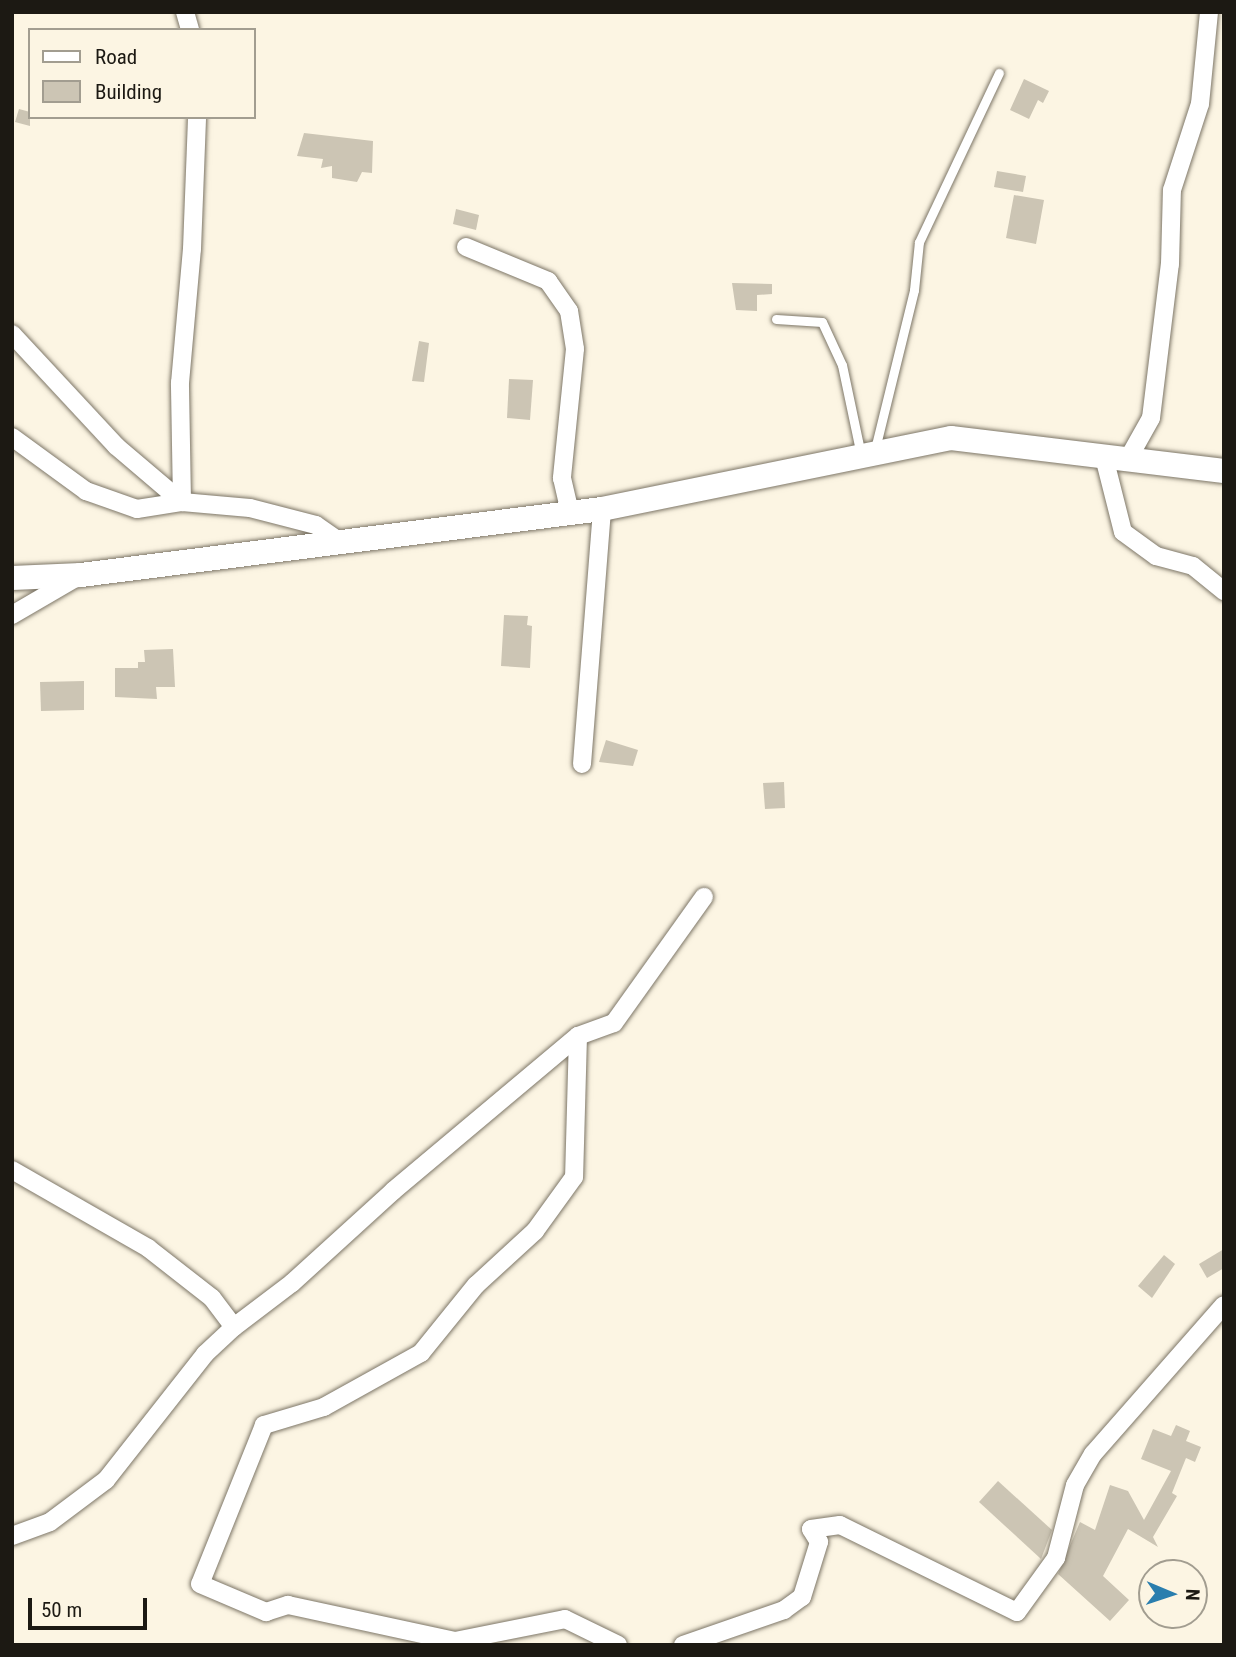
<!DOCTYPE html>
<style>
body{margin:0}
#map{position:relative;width:1236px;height:1657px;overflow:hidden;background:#fcf5e3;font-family:"Roboto Condensed",sans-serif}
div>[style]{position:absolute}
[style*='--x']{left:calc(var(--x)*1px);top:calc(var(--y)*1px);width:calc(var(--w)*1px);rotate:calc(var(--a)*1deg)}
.building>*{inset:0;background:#ccc5b4}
.roads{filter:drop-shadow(0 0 2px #7d7667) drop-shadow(0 0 2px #7d7667)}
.lane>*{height:9px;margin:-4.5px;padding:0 4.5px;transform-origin:4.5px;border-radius:4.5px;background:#fff}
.street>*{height:18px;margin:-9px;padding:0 9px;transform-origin:9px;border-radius:9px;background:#fff}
.secondary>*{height:24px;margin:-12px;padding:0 12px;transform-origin:12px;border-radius:12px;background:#fff}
span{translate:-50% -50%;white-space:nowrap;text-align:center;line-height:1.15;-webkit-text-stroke:5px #fcf5e3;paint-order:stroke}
.frame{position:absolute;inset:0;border:14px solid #1c1913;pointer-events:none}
.legend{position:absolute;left:28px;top:28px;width:228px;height:91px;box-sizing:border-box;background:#fcf5e3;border:2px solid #a29d90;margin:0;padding:9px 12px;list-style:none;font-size:21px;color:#1c1913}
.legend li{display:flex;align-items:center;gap:14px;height:35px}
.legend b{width:35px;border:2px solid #a29d90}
.north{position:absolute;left:1138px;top:1559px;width:70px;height:70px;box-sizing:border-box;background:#fcf5e3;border:2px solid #a29d90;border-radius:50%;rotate:92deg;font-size:19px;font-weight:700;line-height:28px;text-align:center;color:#1c1913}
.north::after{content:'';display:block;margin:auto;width:24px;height:32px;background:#2a7eae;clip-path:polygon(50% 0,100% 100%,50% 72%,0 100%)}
.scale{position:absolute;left:28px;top:1598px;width:119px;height:32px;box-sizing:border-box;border:4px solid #1c1913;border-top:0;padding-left:9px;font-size:21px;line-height:24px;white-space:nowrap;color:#1c1913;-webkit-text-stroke:5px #fcf5e3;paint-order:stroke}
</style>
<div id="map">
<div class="building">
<div style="clip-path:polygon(1024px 79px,1049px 91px,1043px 103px,1038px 100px,1029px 119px,1010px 110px)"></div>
<div style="clip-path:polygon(19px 109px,30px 112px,30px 126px,15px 122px)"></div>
<div style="clip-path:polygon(304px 133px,373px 141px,372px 173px,362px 172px,357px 182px,332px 178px,332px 166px,321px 168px,323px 159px,297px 156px)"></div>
<div style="clip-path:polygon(997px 171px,1026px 176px,1023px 192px,994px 187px)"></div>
<div style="clip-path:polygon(1014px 195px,1044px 200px,1036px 244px,1006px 238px)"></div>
<div style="clip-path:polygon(456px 209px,479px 215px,476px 230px,453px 224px)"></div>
<div style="clip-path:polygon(732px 283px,772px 284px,772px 294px,757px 295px,757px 311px,736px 310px)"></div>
<div style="clip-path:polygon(419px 341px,429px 343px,424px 382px,412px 381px)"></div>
<div style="clip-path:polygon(509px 379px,533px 380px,530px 420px,507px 418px)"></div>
<div style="clip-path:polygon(504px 615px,528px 616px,527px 625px,532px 626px,530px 668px,501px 666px)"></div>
<div style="clip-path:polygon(173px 649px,175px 687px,156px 687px,157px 699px,115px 697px,115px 668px,138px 668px,138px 662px,145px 662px,144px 650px)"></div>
<div style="clip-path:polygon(84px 681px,84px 710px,41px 711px,40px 682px)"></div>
<div style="clip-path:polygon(606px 740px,638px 750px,633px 766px,599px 762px)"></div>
<div style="clip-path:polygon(784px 782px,785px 808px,765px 809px,763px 783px)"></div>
<div style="clip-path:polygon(1224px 1249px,1224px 1268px,1207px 1278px,1199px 1264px)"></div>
<div style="clip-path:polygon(1164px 1255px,1175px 1264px,1152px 1298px,1138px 1286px)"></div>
<div style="clip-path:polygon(1176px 1425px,1190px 1431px,1186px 1441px,1201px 1447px,1195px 1462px,1186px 1458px,1172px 1493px,1177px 1496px,1153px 1537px,1158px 1547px,1128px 1529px,1103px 1576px,1129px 1600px,1110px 1621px,1058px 1574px,1080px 1522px,1095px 1530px,1110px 1485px,1128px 1491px,1144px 1520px,1171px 1471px,1141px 1459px,1153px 1429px,1171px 1436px)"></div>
<div style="clip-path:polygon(998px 1481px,1052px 1530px,1041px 1559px,979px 1502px)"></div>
</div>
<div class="roads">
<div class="lane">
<div style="--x:776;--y:319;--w:46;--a:3.7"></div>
<div style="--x:822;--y:322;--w:47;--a:65.1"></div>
<div style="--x:842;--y:365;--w:92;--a:78.1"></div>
<div style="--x:875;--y:449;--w:164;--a:-76.2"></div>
<div style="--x:914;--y:290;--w:48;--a:-84.1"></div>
<div style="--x:919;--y:242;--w:187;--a:-64.7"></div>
</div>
<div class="street">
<div style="--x:185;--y:12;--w:19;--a:74"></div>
<div style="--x:466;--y:247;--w:89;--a:22.5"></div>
<div style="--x:548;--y:281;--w:37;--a:55"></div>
<div style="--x:569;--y:311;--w:38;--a:81"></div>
<div style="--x:575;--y:349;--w:130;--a:95.8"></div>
<div style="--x:562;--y:478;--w:35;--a:77"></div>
<div style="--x:12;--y:334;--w:153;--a:47.1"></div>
<div style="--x:116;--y:446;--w:87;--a:40.3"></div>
<div style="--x:182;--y:502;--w:68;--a:5"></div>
<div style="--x:250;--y:508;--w:68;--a:14.4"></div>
<div style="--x:316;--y:525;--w:32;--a:35"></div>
<div style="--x:12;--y:437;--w:92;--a:36.1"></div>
<div style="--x:86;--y:491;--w:54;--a:19.4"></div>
<div style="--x:137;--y:509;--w:46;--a:-8.8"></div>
<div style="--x:182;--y:502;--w:119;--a:-91"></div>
<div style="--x:180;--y:383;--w:135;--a:-84.9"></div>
<div style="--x:192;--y:249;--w:132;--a:-87.8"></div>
<div style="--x:1104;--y:457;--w:77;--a:75.8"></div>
<div style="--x:1123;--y:532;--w:41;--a:36"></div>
<div style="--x:1156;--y:556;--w:38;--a:15"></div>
<div style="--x:1193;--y:566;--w:40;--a:39"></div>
<div style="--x:1128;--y:459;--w:47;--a:-60.7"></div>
<div style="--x:1151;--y:418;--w:155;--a:-83"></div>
<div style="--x:1170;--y:264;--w:74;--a:-88.5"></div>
<div style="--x:1172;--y:190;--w:90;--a:-72"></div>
<div style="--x:1200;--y:104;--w:92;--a:-84.4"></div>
<div style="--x:12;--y:615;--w:78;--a:-30.2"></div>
<div style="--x:582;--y:764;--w:256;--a:-85.5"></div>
<div style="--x:578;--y:1036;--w:141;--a:91.6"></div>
<div style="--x:574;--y:1177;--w:67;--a:125.8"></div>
<div style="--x:535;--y:1231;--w:80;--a:137.5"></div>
<div style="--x:476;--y:1285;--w:87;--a:129"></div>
<div style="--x:421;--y:1353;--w:111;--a:150.9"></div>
<div style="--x:324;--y:1407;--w:63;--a:163.3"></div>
<div style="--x:264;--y:1425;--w:171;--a:111.9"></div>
<div style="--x:200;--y:1584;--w:72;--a:23"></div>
<div style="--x:266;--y:1612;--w:23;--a:-18"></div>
<div style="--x:288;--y:1605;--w:171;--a:12.2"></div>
<div style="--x:455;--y:1641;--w:112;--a:-11.3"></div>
<div style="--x:565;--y:1619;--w:59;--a:26.1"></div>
<div style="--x:12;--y:1170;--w:157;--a:29.8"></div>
<div style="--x:148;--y:1248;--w:81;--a:38"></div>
<div style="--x:212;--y:1298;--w:36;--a:53"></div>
<div style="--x:12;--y:1536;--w:40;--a:-20.2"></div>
<div style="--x:50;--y:1522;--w:70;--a:-36.9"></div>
<div style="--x:106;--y:1480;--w:160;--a:-51.8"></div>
<div style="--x:205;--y:1354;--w:40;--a:-43"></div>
<div style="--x:234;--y:1327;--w:73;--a:-37.2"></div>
<div style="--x:292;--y:1283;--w:137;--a:-42.3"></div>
<div style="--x:393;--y:1191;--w:241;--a:-40"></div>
<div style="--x:578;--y:1036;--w:38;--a:-20"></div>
<div style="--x:614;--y:1023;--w:155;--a:-54.5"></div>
<div style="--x:683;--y:1645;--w:107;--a:-19.1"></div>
<div style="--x:784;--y:1610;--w:22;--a:-36"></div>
<div style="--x:802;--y:1597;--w:58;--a:-72.8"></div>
<div style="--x:819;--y:1542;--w:15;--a:-122"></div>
<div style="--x:811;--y:1529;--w:29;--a:-8"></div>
<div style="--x:840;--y:1525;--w:197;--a:26.2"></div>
<div style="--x:1017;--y:1612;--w:67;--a:-54.2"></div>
<div style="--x:1056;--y:1558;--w:75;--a:-75.4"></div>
<div style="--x:1075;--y:1485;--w:36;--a:-60"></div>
<div style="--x:1093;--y:1454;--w:198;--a:-48.7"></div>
</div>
<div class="secondary">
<div style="--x:12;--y:578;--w:69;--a:-2.5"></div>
<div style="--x:81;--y:575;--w:525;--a:-7.22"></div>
<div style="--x:602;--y:509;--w:356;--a:-11.5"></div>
<div style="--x:951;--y:438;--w:275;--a:6.9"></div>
</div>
</div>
<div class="frame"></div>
<ul class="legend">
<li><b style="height:9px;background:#fff"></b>Road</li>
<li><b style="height:19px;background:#ccc5b4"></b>Building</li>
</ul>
<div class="north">N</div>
<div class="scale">50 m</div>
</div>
